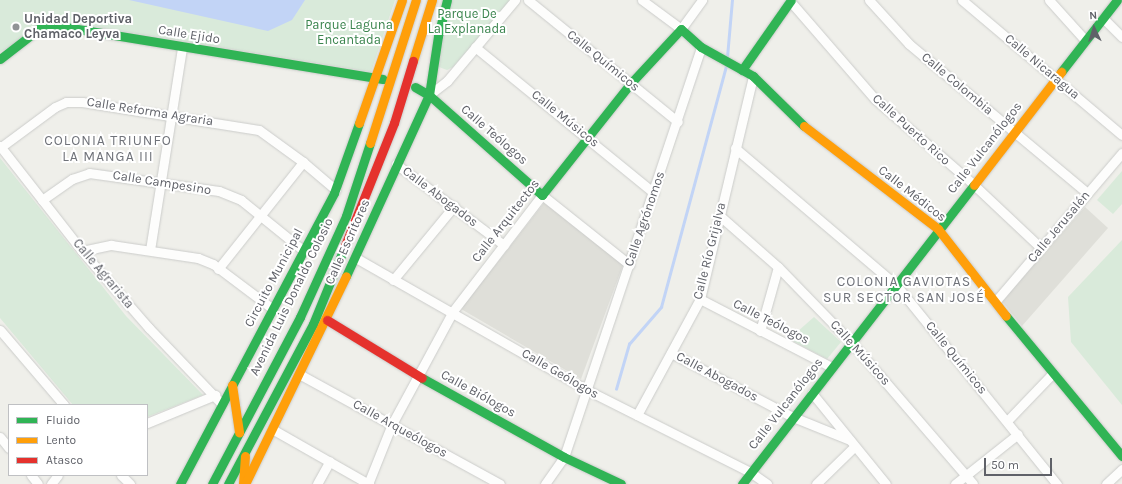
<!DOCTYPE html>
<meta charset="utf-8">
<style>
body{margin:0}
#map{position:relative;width:1122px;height:484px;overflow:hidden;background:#efefea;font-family:Karla,sans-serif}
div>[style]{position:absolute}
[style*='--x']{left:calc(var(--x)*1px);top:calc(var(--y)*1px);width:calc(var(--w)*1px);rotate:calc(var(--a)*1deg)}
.education>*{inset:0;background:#dfdfd9}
.green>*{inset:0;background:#d9eada}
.water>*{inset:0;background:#c2d4f6}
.stream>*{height:2.5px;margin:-1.25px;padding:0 1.25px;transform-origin:1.25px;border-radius:1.25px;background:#c2d4f6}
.roads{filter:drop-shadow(0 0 1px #cbccca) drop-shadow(0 0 1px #cbccca)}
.street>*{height:9px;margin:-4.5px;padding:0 4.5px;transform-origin:4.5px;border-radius:4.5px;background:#fdfdfc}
.fast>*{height:9px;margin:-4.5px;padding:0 4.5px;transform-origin:4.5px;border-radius:4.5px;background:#30b455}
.slow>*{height:9px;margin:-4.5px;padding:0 4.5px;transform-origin:4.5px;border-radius:4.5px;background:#ff9f0a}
.jam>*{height:9px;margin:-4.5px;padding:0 4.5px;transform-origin:4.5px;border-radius:4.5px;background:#e5322d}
.dots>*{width:11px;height:11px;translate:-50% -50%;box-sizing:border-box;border:2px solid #fff;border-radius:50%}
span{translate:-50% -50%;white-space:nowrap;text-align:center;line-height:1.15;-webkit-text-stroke:4px #fff;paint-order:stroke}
.park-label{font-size:13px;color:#3a844d}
.poi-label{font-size:13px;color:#5f6168;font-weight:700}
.left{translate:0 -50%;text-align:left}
.street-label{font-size:13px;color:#5f6168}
.neighbourhood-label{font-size:14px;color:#70737a;letter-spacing:1px}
.legend{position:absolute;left:8px;top:404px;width:140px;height:72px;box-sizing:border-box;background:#fff;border:1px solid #bfc0c3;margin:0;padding:5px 7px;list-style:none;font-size:12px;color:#5f6168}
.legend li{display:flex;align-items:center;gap:8px;height:20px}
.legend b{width:20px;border:1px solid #bfc0c3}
.north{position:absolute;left:1074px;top:8px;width:40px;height:40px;-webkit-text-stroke:3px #fff;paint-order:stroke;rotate:356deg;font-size:11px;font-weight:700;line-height:16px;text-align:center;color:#5f6168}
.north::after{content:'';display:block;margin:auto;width:14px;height:18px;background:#5f6168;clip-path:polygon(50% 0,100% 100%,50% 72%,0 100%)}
.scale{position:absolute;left:984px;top:458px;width:68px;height:18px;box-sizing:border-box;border:2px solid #5f6168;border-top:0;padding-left:5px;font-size:12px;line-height:14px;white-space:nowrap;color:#5f6168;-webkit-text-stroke:3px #fff;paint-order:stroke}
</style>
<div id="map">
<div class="education">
<div style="clip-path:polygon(544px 203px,623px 265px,581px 379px,461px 309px)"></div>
<div style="clip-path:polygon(1085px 207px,1108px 228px,1022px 326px,1002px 301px)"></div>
</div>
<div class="green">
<div style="clip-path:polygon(0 0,395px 0,371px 72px,60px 21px,0 52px)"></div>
<div style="clip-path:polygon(451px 0,512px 0,453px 67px,447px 70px,439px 67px,437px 60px)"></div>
<div style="clip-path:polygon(0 158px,126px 316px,203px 395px,147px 417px,147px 405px,73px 405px,0 318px)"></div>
<div style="clip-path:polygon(1122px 171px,1122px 204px,1113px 214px,1097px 200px)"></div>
<div style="clip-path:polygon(1122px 240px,1122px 405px,1071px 342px,1068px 297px)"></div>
<div style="clip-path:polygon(814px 317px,841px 342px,827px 359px,789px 339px)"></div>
</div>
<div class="water">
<div style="clip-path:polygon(129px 0,305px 0,292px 20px,268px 31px)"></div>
</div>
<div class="stream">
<div style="--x:727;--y:57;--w:57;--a:-85"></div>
<div style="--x:616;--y:389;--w:47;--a:-73.9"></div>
<div style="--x:629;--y:344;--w:49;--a:-49.1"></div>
<div style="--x:661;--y:307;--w:250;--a:-74.9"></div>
</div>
<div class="roads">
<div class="street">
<div style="--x:528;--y:0;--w:193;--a:39.1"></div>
<div style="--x:642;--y:0;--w:49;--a:36.6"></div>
<div style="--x:681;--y:29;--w:36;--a:-54"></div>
<div style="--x:869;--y:0;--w:59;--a:47.7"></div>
<div style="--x:909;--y:44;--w:232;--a:39.9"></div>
<div style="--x:962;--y:0;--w:209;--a:40.2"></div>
<div style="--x:1049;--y:0;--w:54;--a:48"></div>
<div style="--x:790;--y:1;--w:130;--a:49.1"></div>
<div style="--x:875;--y:99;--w:130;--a:40.9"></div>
<div style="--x:973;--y:184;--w:93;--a:43.3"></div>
<div style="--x:1103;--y:18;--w:27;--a:45"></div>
<div style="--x:475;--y:47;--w:231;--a:39.2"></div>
<div style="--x:429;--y:95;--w:23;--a:-38"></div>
<div style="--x:447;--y:81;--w:106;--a:-50"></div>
<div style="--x:0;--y:146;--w:133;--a:52"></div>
<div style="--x:82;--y:251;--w:102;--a:49"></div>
<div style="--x:149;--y:328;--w:105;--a:46.2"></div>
<div style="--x:1;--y:147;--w:67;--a:-36.5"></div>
<div style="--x:55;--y:107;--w:12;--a:-24"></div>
<div style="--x:66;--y:102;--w:16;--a:0"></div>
<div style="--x:82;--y:102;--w:179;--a:9"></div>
<div style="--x:259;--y:130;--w:54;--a:36"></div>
<div style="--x:303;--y:162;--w:43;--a:40.3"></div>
<div style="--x:735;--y:148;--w:213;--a:40.4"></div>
<div style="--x:897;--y:286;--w:255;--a:51.1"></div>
<div style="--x:396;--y:164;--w:135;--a:36.9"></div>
<div style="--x:42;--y:200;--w:37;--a:-35"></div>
<div style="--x:72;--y:179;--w:18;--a:-19"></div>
<div style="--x:89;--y:173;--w:131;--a:7.9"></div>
<div style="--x:219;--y:191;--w:24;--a:22"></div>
<div style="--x:241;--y:200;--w:81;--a:39"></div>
<div style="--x:720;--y:216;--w:77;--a:41.3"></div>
<div style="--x:778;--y:267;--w:105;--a:45.8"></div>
<div style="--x:851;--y:342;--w:187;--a:49.3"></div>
<div style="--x:150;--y:250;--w:206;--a:-81"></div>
<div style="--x:82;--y:251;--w:30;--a:-12"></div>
<div style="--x:111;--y:245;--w:88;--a:8.5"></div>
<div style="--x:198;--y:258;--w:16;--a:22"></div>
<div style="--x:213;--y:264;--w:75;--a:36.9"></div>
<div style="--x:356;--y:258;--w:266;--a:29.7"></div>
<div style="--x:587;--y:390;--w:182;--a:26.7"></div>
<div style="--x:750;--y:472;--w:21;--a:35"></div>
<div style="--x:218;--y:269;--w:137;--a:-51.5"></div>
<div style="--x:393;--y:280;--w:96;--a:-50.5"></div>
<div style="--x:700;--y:299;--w:148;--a:27.4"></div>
<div style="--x:995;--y:302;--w:196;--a:-49.6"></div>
<div style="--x:0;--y:330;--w:99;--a:49.5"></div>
<div style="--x:760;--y:331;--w:66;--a:-74.3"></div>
<div style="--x:671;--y:353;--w:138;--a:27.7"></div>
<div style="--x:793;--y:417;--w:61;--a:22"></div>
<div style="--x:299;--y:374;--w:229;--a:28.7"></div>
<div style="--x:812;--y:393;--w:117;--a:50.9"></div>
<div style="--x:637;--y:415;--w:132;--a:-61.5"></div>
<div style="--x:700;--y:299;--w:229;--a:-76.6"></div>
<div style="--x:1007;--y:421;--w:65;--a:-46.2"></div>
<div style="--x:147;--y:423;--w:74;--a:-22.4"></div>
<div style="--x:272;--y:429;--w:112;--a:29.6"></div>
<div style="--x:0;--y:437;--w:14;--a:51"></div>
<div style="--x:31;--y:475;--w:11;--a:52"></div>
<div style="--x:121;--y:475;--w:13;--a:45"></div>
<div style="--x:51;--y:484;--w:11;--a:-52"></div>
<div style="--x:317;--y:484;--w:26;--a:-61"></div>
<div style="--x:368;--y:484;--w:65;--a:-68.2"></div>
<div style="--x:392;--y:424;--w:128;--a:-61.6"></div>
<div style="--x:453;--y:311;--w:146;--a:-52.5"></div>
<div style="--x:542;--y:195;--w:112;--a:38.5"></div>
<div style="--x:545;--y:484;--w:33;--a:-55"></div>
<div style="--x:564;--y:457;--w:432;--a:-71.5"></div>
<div style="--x:816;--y:484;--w:54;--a:-44.3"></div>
<div style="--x:955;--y:484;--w:80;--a:-38.4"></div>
<div style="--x:1106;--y:484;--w:22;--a:-43"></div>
</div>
<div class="fast">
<div style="--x:0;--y:59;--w:51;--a:-37.8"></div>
<div style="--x:40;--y:28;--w:13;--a:-13"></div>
<div style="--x:53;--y:25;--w:334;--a:9.3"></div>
<div style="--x:742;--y:70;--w:85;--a:-55"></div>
<div style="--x:1061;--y:72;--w:91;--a:-52.1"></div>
<div style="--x:415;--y:87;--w:16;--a:30"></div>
<div style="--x:429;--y:95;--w:151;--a:41.5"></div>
<div style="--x:542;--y:195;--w:142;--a:-51.6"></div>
<div style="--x:630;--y:84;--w:75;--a:-47.2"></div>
<div style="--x:681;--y:29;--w:27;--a:42"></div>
<div style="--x:701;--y:47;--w:60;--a:29.1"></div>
<div style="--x:753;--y:76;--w:71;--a:44.4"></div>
<div style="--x:346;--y:276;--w:199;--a:-65.4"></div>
<div style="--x:429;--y:95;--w:60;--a:-81.3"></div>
<div style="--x:438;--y:36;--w:37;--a:-76"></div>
<div style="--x:1006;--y:316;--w:182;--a:50.4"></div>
<div style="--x:422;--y:378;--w:162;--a:29.1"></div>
<div style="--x:564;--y:457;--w:63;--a:25.3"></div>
<div style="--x:180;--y:484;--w:329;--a:-62.1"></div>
<div style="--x:334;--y:193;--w:74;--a:-70.3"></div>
<div style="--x:212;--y:484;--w:189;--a:-62.2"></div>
<div style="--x:300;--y:317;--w:111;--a:-65.5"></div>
<div style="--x:346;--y:216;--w:77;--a:-71.8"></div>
<div style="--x:228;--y:484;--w:181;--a:-62"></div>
<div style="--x:313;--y:324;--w:82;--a:-67.8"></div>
<div style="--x:742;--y:484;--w:378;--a:-52.2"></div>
</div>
<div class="slow">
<div style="--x:413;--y:61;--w:64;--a:-72.7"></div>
<div style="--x:359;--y:123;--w:130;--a:-70.7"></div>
<div style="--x:804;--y:126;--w:169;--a:37.5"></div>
<div style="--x:938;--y:229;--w:110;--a:52"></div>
<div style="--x:370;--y:143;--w:150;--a:-72.2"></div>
<div style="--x:974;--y:185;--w:143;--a:-52.4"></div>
<div style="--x:232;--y:385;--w:48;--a:81.5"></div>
<div style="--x:243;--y:484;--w:28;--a:-86"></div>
<div style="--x:245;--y:484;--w:231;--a:-64.1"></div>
</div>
<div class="jam">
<div style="--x:344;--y:248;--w:135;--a:-68.2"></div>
<div style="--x:394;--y:123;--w:65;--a:-73"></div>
<div style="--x:327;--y:320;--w:111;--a:31.4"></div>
</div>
</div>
<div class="dots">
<div style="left:16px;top:27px;background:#919396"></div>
</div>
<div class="park-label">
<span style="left:467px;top:22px">Parque De<br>La Explanada</span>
<span style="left:349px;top:33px">Parque Laguna<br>Encantada</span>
</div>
<div class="poi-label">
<span class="left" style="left:24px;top:27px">Unidad Deportiva<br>Chamaco Leyva</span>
</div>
<div class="street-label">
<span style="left:189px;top:35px;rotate:9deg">Calle Ejido</span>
<span style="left:603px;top:61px;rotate:39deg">Calle Químicos</span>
<span style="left:1042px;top:67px;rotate:40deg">Calle Nicaragua</span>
<span style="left:957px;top:84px;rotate:40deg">Calle Colombia</span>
<span style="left:150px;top:112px;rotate:9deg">Calle Reforma Agraria</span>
<span style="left:565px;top:119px;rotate:39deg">Calle Músicos</span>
<span style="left:911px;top:130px;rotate:42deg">Calle Puerto Rico</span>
<span style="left:494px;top:135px;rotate:41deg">Calle Teólogos</span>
<span style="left:985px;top:148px;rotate:-52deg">Calle Vulcanólogos</span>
<span style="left:162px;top:183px;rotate:9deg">Calle Campesino</span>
<span style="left:912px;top:194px;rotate:38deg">Calle Médicos</span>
<span style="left:440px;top:197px;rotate:37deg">Calle Abogados</span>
<span style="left:645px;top:219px;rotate:-71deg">Calle Agrónomos</span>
<span style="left:506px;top:221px;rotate:-52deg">Calle Arquitectos</span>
<span style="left:1059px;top:227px;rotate:-50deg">Calle Jerusalén</span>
<span style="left:348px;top:242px;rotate:-66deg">Calle Escritores</span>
<span style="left:710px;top:251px;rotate:-76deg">Calle Río Grijalva</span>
<span style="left:103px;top:274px;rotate:50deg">Calle Agrarista</span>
<span style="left:274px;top:278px;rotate:-62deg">Circuito Municipal</span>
<span style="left:292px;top:297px;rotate:-64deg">Avenida Luis Donaldo Colosio</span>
<span style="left:771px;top:322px;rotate:27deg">Calle Teólogos</span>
<span style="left:860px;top:353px;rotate:48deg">Calle Músicos</span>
<span style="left:956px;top:358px;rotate:51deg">Calle Químicos</span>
<span style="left:560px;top:374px;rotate:30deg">Calle Geólogos</span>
<span style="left:717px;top:377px;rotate:28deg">Calle Abogados</span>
<span style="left:478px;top:394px;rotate:29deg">Calle Biólogos</span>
<span style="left:786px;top:404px;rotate:-52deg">Calle Vulcanólogos</span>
<span style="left:400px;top:429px;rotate:29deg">Calle Arqueólogos</span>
</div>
<div class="neighbourhood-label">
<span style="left:108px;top:149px">COLONIA TRIUNFO<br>LA MANGA III</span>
<span style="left:904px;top:290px">COLONIA GAVIOTAS<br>SUR SECTOR SAN JOSÉ</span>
</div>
<ul class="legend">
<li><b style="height:5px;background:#30b455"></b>Fluido</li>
<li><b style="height:5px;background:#ff9f0a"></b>Lento</li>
<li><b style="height:5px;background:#e5322d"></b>Atasco</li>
</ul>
<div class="north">N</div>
<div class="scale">50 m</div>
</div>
